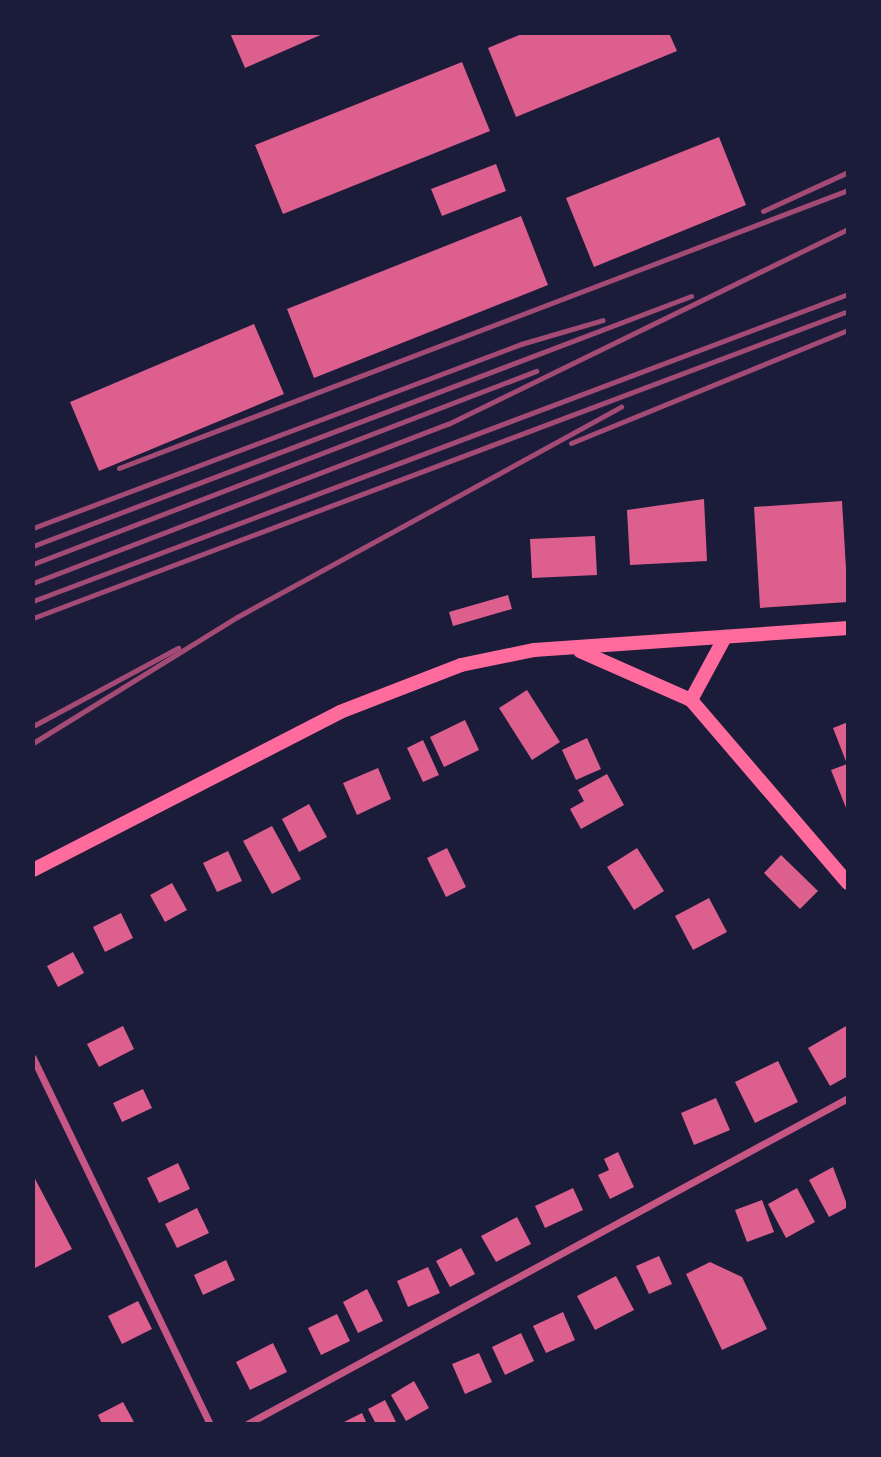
<!DOCTYPE html>
<style>
body{margin:0}
#map{position:relative;width:881px;height:1457px;overflow:hidden;background:#1b1b3a;font-family:"Roboto Condensed",sans-serif}
div>[style]{position:absolute}
[style*='--x']{left:calc(var(--x)*1px);top:calc(var(--y)*1px);width:calc(var(--w)*1px);rotate:calc(var(--a)*1deg)}
.building>*{inset:0;background:#dd5f8e}
.minor>*{height:7px;margin:-3.5px;padding:0 3.5px;transform-origin:3.5px;border-radius:3.5px;background:#c65784}
.secondary>*{height:14px;margin:-7px;padding:0 7px;transform-origin:7px;border-radius:7px;background:#ff6b9d}
.rail>*{height:5px;margin:-2.5px;padding:0 2.5px;transform-origin:2.5px;border-radius:2.5px;background:#a44b75}
span{translate:-50% -50%;white-space:nowrap;text-align:center;line-height:1.15;-webkit-text-stroke:6px #1b1b3a;paint-order:stroke}
.frame{position:absolute;inset:0;border:35px solid #1b1b3a;pointer-events:none}
</style>
<div id="map">
<div class="building">
<div style="clip-path:polygon(230px 33px,325px 33px,245px 68px)"></div>
<div style="clip-path:polygon(524px 33px,669px 33px,677px 51px,516px 117px,488px 48px)"></div>
<div style="clip-path:polygon(462px 62px,490px 131px,283px 214px,255px 145px)"></div>
<div style="clip-path:polygon(719px 137px,746px 205px,594px 267px,566px 198px)"></div>
<div style="clip-path:polygon(496px 164px,506px 191px,442px 216px,431px 189px)"></div>
<div style="clip-path:polygon(521px 216px,548px 285px,314px 378px,287px 309px)"></div>
<div style="clip-path:polygon(254px 324px,284px 394px,99px 471px,70px 402px)"></div>
<div style="clip-path:polygon(704px 499px,707px 561px,630px 565px,627px 510px)"></div>
<div style="clip-path:polygon(842px 501px,848px 602px,760px 608px,754px 507px)"></div>
<div style="clip-path:polygon(595px 536px,597px 575px,532px 578px,530px 539px)"></div>
<div style="clip-path:polygon(508px 595px,512px 609px,453px 626px,449px 612px)"></div>
<div style="clip-path:polygon(527px 690px,560px 742px,532px 760px,499px 708px)"></div>
<div style="clip-path:polygon(465px 720px,479px 750px,444px 767px,430px 737px)"></div>
<div style="clip-path:polygon(848px 722px,848px 813px,831px 770px,847px 764px,833px 728px)"></div>
<div style="clip-path:polygon(587px 738px,601px 769px,576px 780px,562px 750px)"></div>
<div style="clip-path:polygon(423px 740px,439px 775px,423px 782px,407px 748px)"></div>
<div style="clip-path:polygon(378px 768px,391px 799px,357px 815px,343px 783px)"></div>
<div style="clip-path:polygon(607px 774px,624px 805px,581px 829px,570px 809px,584px 801px,578px 790px)"></div>
<div style="clip-path:polygon(309px 804px,327px 837px,299px 852px,282px 819px)"></div>
<div style="clip-path:polygon(272px 826px,301px 879px,272px 894px,243px 841px)"></div>
<div style="clip-path:polygon(447px 848px,466px 887px,446px 897px,427px 858px)"></div>
<div style="clip-path:polygon(637px 848px,664px 891px,634px 910px,607px 867px)"></div>
<div style="clip-path:polygon(228px 851px,242px 881px,217px 892px,203px 863px)"></div>
<div style="clip-path:polygon(781px 855px,818px 891px,800px 909px,764px 873px)"></div>
<div style="clip-path:polygon(172px 883px,187px 910px,165px 922px,150px 895px)"></div>
<div style="clip-path:polygon(709px 898px,727px 932px,693px 950px,675px 916px)"></div>
<div style="clip-path:polygon(121px 913px,133px 938px,105px 952px,93px 927px)"></div>
<div style="clip-path:polygon(73px 952px,84px 973px,58px 987px,47px 966px)"></div>
<div style="clip-path:polygon(848px 1025px,848px 1076px,830px 1086px,808px 1048px)"></div>
<div style="clip-path:polygon(123px 1026px,134px 1049px,99px 1067px,87px 1044px)"></div>
<div style="clip-path:polygon(778px 1061px,798px 1102px,755px 1123px,735px 1082px)"></div>
<div style="clip-path:polygon(143px 1089px,152px 1108px,122px 1122px,113px 1103px)"></div>
<div style="clip-path:polygon(716px 1098px,730px 1130px,694px 1145px,681px 1113px)"></div>
<div style="clip-path:polygon(618px 1152px,634px 1187px,610px 1199px,598px 1175px,609px 1170px,604px 1159px)"></div>
<div style="clip-path:polygon(178px 1163px,190px 1189px,159px 1203px,147px 1178px)"></div>
<div style="clip-path:polygon(833px 1167px,848px 1207px,829px 1217px,809px 1180px)"></div>
<div style="clip-path:polygon(33px 1175px,72px 1249px,33px 1269px)"></div>
<div style="clip-path:polygon(573px 1188px,583px 1210px,545px 1228px,535px 1206px)"></div>
<div style="clip-path:polygon(797px 1188px,815px 1222px,786px 1238px,768px 1204px)"></div>
<div style="clip-path:polygon(762px 1200px,774px 1232px,747px 1242px,735px 1210px)"></div>
<div style="clip-path:polygon(197px 1208px,209px 1233px,177px 1248px,165px 1224px)"></div>
<div style="clip-path:polygon(517px 1217px,531px 1244px,496px 1262px,481px 1236px)"></div>
<div style="clip-path:polygon(461px 1248px,475px 1274px,450px 1287px,436px 1261px)"></div>
<div style="clip-path:polygon(659px 1256px,672px 1284px,649px 1294px,636px 1266px)"></div>
<div style="clip-path:polygon(226px 1260px,235px 1280px,203px 1295px,194px 1275px)"></div>
<div style="clip-path:polygon(710px 1262px,742px 1277px,767px 1329px,722px 1350px,686px 1274px)"></div>
<div style="clip-path:polygon(428px 1267px,440px 1293px,408px 1307px,397px 1281px)"></div>
<div style="clip-path:polygon(616px 1276px,634px 1310px,595px 1330px,577px 1296px)"></div>
<div style="clip-path:polygon(367px 1289px,383px 1321px,358px 1333px,343px 1302px)"></div>
<div style="clip-path:polygon(138px 1301px,152px 1329px,122px 1344px,108px 1316px)"></div>
<div style="clip-path:polygon(563px 1312px,575px 1340px,546px 1353px,533px 1326px)"></div>
<div style="clip-path:polygon(337px 1314px,350px 1341px,321px 1355px,308px 1328px)"></div>
<div style="clip-path:polygon(521px 1333px,534px 1361px,505px 1375px,492px 1347px)"></div>
<div style="clip-path:polygon(273px 1343px,287px 1372px,250px 1390px,236px 1362px)"></div>
<div style="clip-path:polygon(479px 1353px,492px 1382px,465px 1394px,452px 1364px)"></div>
<div style="clip-path:polygon(414px 1381px,429px 1408px,406px 1421px,391px 1395px)"></div>
<div style="clip-path:polygon(385px 1400px,397px 1424px,376px 1424px,368px 1409px)"></div>
<div style="clip-path:polygon(123px 1402px,135px 1424px,102px 1424px,98px 1415px)"></div>
<div style="clip-path:polygon(362px 1413px,367px 1424px,340px 1424px)"></div>
</div>
<div class="minor">
<div style="--x:33;--y:1058;--w:407;--a:64.2"></div>
<div style="--x:247;--y:1424;--w:684;--a:-28.48"></div>
</div>
<div class="secondary">
<div style="--x:580;--y:651;--w:121;--a:23.8"></div>
<div style="--x:691;--y:700;--w:241;--a:49.4"></div>
<div style="--x:691;--y:700;--w:72;--a:-61.6"></div>
<div style="--x:33;--y:870;--w:345;--a:-27.2"></div>
<div style="--x:340;--y:712;--w:130;--a:-21.2"></div>
<div style="--x:461;--y:665;--w:75;--a:-11.6"></div>
<div style="--x:534;--y:650;--w:315;--a:-4"></div>
</div>
<div class="rail">
<div style="--x:763;--y:211;--w:94;--a:-24.6"></div>
<div style="--x:571;--y:443;--w:299;--a:-22.2"></div>
<div style="--x:119;--y:468;--w:780;--a:-20.87"></div>
<div style="--x:33;--y:528;--w:522;--a:-20.66"></div>
<div style="--x:521;--y:344;--w:85;--a:-16.3"></div>
<div style="--x:33;--y:546;--w:704;--a:-20.8"></div>
<div style="--x:33;--y:564;--w:539;--a:-20.99"></div>
<div style="--x:33;--y:583;--w:444;--a:-21"></div>
<div style="--x:448;--y:424;--w:445;--a:-26"></div>
<div style="--x:33;--y:601;--w:871;--a:-20.64"></div>
<div style="--x:33;--y:618;--w:871;--a:-20.64"></div>
<div style="--x:33;--y:726;--w:165;--a:-28.3"></div>
<div style="--x:33;--y:743;--w:240;--a:-31.7"></div>
<div style="--x:237;--y:617;--w:438;--a:-28.7"></div>
</div>
<div class="frame"></div>
</div>
